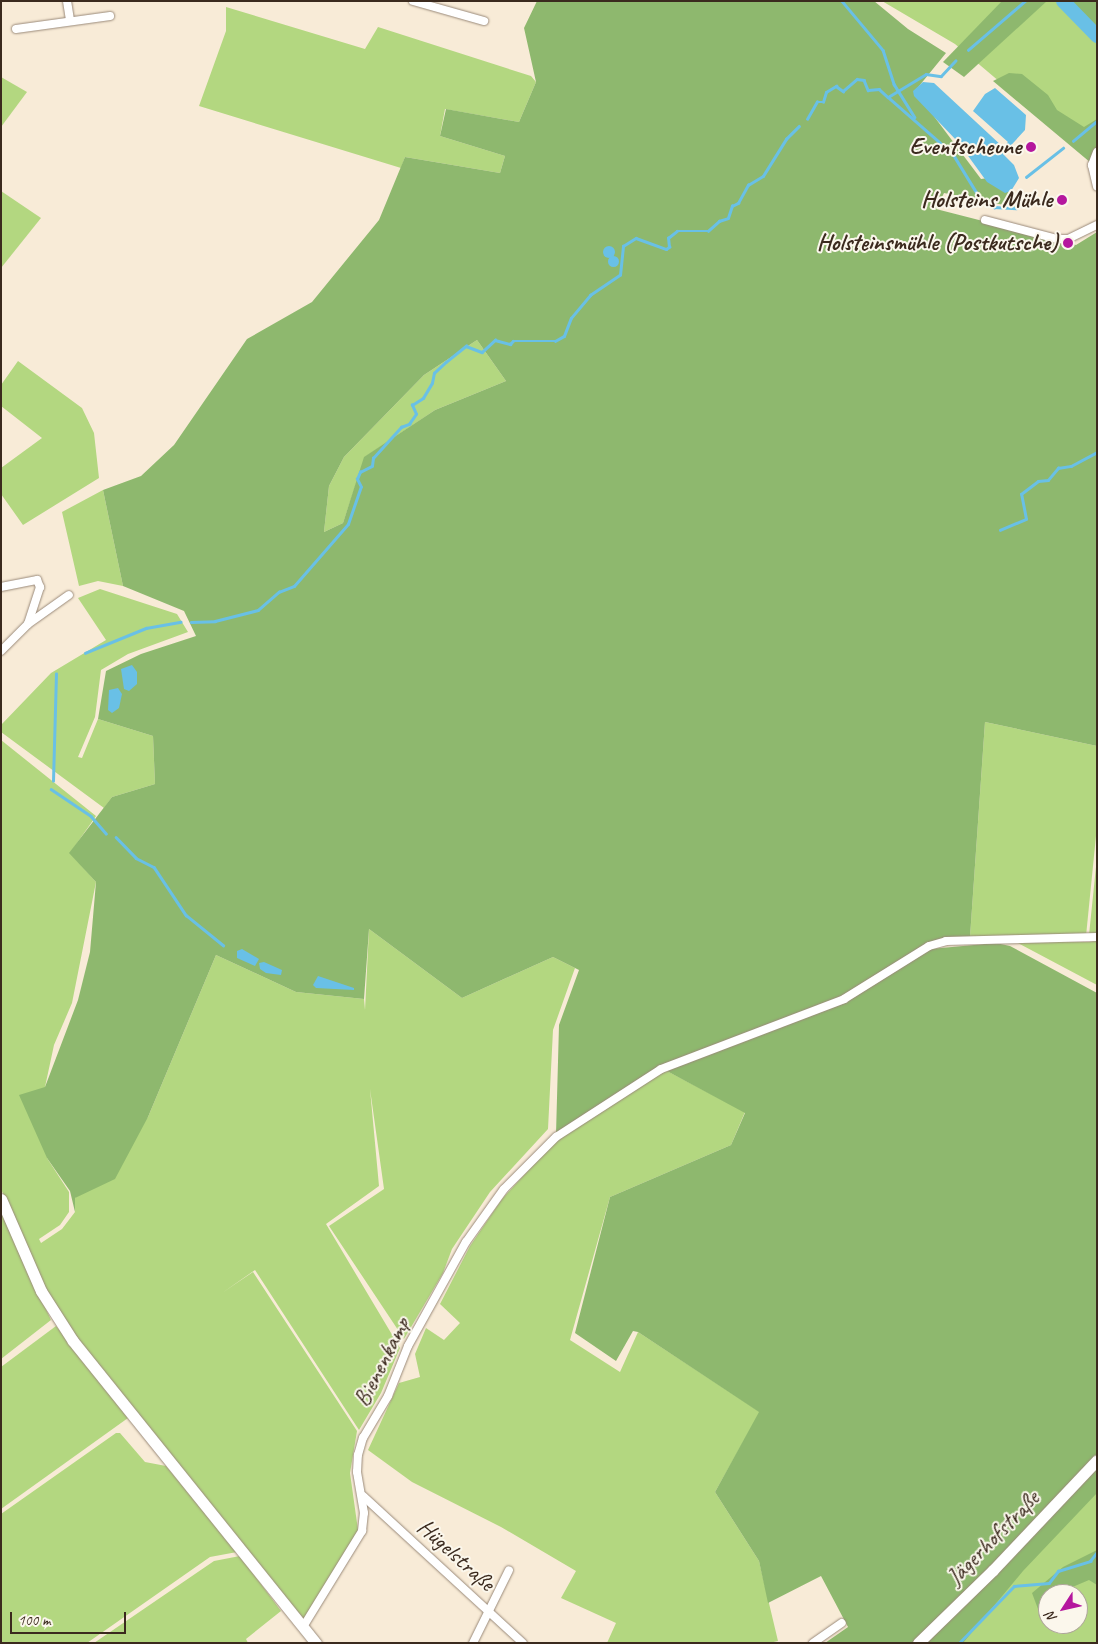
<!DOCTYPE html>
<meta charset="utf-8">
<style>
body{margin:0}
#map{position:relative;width:1098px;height:1644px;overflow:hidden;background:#f8ebd7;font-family:Caveat,sans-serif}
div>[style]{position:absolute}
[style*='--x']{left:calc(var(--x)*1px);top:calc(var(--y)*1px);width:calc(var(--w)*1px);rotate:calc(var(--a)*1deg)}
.green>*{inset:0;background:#b3d780}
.forest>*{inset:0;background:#8eb86e}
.water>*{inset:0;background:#69c0e6}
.round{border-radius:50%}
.stream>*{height:2.5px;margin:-1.25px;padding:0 1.25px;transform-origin:1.25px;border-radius:1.25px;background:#69c0e6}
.river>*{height:14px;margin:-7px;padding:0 7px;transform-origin:7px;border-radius:7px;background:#69c0e6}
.roads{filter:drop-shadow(0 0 1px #9a8a7a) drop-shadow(0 0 1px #9a8a7a)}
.street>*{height:8px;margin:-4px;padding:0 4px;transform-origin:4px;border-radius:4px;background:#fff}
.secondary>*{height:11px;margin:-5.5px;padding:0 5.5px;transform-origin:5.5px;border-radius:5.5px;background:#fff}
.dots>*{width:14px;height:14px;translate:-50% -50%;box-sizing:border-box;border:2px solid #fbf7ec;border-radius:50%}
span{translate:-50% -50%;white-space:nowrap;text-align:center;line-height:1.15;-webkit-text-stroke:4px #fbf7ec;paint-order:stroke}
.poi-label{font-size:24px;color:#3b2a1e;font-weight:700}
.right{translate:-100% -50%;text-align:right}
.street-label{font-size:24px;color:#3b2a1e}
.frame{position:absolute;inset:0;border:2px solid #3b2a1e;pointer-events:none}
.north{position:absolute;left:1038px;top:1584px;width:50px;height:50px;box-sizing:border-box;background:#fbf7ec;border:1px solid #aea59a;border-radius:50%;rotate:235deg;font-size:14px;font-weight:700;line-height:20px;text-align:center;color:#3b2a1e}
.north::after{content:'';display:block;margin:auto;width:18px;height:22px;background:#b5179e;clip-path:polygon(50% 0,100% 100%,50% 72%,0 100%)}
.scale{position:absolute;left:10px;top:1612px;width:116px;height:22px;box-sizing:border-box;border:2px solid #3b2a1e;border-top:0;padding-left:6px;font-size:15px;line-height:18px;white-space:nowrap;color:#3b2a1e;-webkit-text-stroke:4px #fbf7ec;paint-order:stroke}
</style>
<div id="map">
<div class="green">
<div style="clip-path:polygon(882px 1px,1097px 1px,1097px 164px,955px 44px)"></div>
<div style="clip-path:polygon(226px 7px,365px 49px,378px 27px,531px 76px,536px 82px,519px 122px,445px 109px,440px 136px,505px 156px,500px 173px,405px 157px,401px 168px,199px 106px,226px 31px)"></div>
<div style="clip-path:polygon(1px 77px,27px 92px,1px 127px)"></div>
<div style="clip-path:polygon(1px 191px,41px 218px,1px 268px)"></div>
<div style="clip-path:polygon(477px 340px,506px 381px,435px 410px,365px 457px,343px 523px,324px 532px,329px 486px,344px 457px,424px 375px)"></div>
<div style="clip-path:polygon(18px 361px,82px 408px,94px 433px,99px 478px,23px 525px,1px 494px,1px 468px,42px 438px,1px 406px,1px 385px)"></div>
<div style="clip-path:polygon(103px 490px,123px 586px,98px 581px,79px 586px,62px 512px)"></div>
<div style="clip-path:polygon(100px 589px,177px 614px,188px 632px,128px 654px,101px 670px,95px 717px,78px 757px,82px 758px,98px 719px,153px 736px,155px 784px,112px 797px,104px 808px,1px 732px,1px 725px,51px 673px,106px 640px,78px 598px)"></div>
<div style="clip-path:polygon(985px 722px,1097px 746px,1097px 826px,1086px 936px,970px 937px)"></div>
<div style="clip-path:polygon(1px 740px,96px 816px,70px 853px,96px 882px,72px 1003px,54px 1045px,45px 1087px,47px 1158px,69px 1192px,69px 1212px,60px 1225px,39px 1239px,41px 1243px,62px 1229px,75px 1212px,75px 1198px,148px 1117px,216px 955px,296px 992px,364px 999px,365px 1010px,369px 929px,462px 998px,553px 957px,575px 968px,553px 1030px,548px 1129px,490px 1192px,452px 1249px,443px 1273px,404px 1339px,329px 1226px,384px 1189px,370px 1089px,379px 1186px,326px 1224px,400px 1348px,381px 1393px,359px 1430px,255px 1270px,222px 1293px,253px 1272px,357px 1431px,350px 1473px,358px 1530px,302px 1625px,68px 1326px,47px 1292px,1px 1189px)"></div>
<div style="clip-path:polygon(1097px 857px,1097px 934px,1089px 935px)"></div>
<div style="clip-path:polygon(1097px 940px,1097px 985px,1014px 941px,1089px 942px)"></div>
<div style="clip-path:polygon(665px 1070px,745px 1112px,731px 1145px,610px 1197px,570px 1340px,620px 1372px,638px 1332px,760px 1412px,715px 1492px,759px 1561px,778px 1641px,769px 1643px,607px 1643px,616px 1623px,561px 1598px,576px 1571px,501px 1527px,412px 1482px,368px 1450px,399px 1383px,420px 1377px,415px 1354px,426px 1328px,444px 1340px,460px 1323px,440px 1304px,470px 1246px,502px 1199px,559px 1137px)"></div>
<div style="clip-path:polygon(1px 1212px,51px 1320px,1px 1359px)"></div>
<div style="clip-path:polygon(56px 1326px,128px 1418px,1px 1509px,1px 1367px)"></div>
<div style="clip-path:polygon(116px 1433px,120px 1433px,145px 1462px,166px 1466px,237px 1552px,210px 1557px,87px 1643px,1px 1643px,1px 1514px)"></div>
<div style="clip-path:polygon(evenodd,1097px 1484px,1097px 1643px,937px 1643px,1097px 1484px,1048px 1594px,1078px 1594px,1078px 1624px,1048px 1624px,1048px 1594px)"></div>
<div style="clip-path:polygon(240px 1556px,281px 1611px,246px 1639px,248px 1643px,94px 1643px,214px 1561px)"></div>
</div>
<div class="forest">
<div style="clip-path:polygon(evenodd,537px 1px,874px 1px,908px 29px,946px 53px,915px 91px,981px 179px,988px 178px,1027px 202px,1014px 207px,944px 193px,936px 209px,1076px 245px,1097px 232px,1097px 746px,985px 722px,970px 937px,948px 938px,843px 997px,664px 1065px,556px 1134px,559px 1025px,579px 970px,553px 957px,462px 998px,369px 929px,364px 999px,296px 992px,216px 955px,148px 1117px,115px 1179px,75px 1198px,75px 1212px,70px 1191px,47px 1158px,19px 1095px,45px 1087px,78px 1000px,90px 952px,96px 882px,69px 853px,112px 797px,155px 784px,153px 736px,98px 719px,106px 671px,141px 654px,196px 636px,184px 611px,123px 586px,103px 490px,141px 476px,174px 445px,247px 339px,312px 302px,379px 220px,405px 157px,500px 173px,505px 156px,440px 136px,446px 109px,519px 122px,536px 82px,524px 28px,537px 1px,477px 340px,506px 381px,435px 410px,364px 457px,343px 523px,324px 532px,329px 486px,344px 457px,424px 375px,477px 340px)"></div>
<div style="clip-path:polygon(1002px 1px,1047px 1px,964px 77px,943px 62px)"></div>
<div style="clip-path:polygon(1062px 1px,1097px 1px,1097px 31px)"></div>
<div style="clip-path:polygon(1009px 73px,1022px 74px,1048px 95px,1057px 110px,1084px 127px,1097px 119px,1097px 168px,993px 81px)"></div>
<div style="clip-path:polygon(996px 943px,1010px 946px,1097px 993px,1097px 1493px,1023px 1571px,963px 1643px,825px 1643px,848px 1627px,821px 1576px,768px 1603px,759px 1561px,715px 1492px,759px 1412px,638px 1332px,633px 1331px,616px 1361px,575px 1333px,610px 1197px,731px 1145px,745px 1113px,665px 1070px,845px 1003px,930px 949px)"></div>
<div style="clip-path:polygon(1097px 1550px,1097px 1585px,1089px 1580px,1056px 1594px,1048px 1594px,1048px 1601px,1038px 1609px,1032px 1593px,1063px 1567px)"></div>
</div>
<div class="water">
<div style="clip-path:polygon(923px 82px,934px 83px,1003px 147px,1008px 142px,973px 111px,985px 94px,995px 88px,1026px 115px,1025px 130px,1003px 154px,1014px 165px,1019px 178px,1011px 191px,1005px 193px,987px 182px,958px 142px,914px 96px,913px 91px)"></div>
<div class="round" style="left:603px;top:246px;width:12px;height:12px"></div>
<div class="round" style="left:607.5px;top:255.5px;width:11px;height:11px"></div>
<div style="clip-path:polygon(132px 665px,137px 672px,137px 684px,129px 691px,124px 689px,121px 669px)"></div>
<div style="clip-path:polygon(118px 688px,122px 694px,119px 708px,112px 713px,108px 710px,109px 690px)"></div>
<div style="clip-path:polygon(242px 949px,259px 959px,255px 966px,237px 958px,237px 951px)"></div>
<div style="clip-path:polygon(264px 962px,282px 970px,281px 975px,266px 973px,260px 969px,259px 963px)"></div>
<div style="clip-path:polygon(318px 976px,354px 988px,354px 990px,316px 988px,313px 985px)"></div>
</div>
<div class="stream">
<div style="--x:842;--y:1;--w:64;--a:50.1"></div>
<div style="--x:883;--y:50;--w:36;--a:72"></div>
<div style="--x:894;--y:84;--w:39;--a:58"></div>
<div style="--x:968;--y:50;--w:75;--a:-40.7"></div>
<div style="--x:888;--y:97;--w:86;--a:41.2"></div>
<div style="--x:953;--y:154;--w:52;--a:58.5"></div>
<div style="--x:980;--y:198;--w:17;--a:33"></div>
<div style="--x:994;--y:207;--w:22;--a:3"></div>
<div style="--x:1016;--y:208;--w:17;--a:-25"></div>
<div style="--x:807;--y:119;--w:20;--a:-60"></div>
<div style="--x:817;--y:102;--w:6;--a:0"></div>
<div style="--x:823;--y:102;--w:10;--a:-73"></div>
<div style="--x:826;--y:92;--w:12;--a:-31"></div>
<div style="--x:836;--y:86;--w:9;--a:36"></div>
<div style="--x:843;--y:91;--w:18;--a:-41"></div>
<div style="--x:857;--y:79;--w:7;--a:8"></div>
<div style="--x:864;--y:80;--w:11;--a:68"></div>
<div style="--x:868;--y:90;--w:11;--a:-5"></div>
<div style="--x:879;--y:89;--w:12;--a:42"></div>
<div style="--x:888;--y:97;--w:44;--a:-31.2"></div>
<div style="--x:926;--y:74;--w:15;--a:8"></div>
<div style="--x:941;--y:76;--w:21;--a:-47"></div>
<div style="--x:1073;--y:141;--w:31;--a:-40"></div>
<div style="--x:1026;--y:177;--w:47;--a:-38.1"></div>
<div style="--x:1000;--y:530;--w:28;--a:-23"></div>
<div style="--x:1026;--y:519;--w:25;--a:-101"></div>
<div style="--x:1021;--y:494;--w:21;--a:-37"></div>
<div style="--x:1038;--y:481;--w:10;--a:-6"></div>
<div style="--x:1048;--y:480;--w:16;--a:-50"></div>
<div style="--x:1058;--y:468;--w:13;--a:-9"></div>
<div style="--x:1071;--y:466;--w:30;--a:-28"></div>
<div style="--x:191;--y:622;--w:24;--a:-2"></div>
<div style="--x:215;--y:621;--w:44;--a:-14.3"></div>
<div style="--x:258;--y:610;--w:28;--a:-41"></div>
<div style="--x:279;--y:592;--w:16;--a:-22"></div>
<div style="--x:294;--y:586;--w:82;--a:-48.9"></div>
<div style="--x:348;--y:524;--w:39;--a:-71"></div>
<div style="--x:361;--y:487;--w:9;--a:-117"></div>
<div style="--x:357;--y:479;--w:8;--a:-67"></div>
<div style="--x:360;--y:472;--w:13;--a:-27"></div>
<div style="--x:372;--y:466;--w:8;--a:-83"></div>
<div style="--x:373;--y:458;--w:42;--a:-47.9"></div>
<div style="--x:401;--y:427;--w:9;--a:-21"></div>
<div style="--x:409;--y:424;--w:12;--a:-55"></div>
<div style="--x:416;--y:414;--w:10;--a:-114"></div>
<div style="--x:412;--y:405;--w:13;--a:-32"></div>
<div style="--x:423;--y:398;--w:17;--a:-59"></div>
<div style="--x:432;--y:383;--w:10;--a:-79"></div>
<div style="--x:434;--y:373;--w:16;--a:-43"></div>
<div style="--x:446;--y:362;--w:26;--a:-39"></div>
<div style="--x:466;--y:346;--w:17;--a:21"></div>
<div style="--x:482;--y:352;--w:18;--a:-43"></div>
<div style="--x:495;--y:340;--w:16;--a:15"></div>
<div style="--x:510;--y:344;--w:4;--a:-45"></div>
<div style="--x:513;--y:341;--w:42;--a:0"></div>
<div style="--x:555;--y:341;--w:10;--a:-29"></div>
<div style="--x:564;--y:336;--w:19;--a:-69"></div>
<div style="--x:571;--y:318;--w:30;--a:-50"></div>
<div style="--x:590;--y:295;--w:36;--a:-34"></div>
<div style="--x:620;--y:275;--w:29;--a:-84"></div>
<div style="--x:623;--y:246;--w:15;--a:-32"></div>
<div style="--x:636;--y:238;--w:32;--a:20"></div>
<div style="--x:666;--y:249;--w:4;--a:-34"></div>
<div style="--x:669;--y:247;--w:9;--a:-96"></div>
<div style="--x:668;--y:238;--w:11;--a:-38"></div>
<div style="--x:677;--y:231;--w:31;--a:0"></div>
<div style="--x:708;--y:231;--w:15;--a:-42"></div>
<div style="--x:719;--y:221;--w:9;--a:-18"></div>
<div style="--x:728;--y:218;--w:13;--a:-72"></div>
<div style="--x:732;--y:206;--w:7;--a:-27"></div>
<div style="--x:738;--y:203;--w:21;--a:-61"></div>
<div style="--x:748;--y:185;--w:17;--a:-31"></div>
<div style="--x:763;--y:176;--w:44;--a:-58.1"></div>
<div style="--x:786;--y:139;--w:18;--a:-45"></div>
<div style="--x:85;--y:653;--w:66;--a:-22.3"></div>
<div style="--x:146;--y:628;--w:35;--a:-10"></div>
<div style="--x:53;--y:781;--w:107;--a:-88.4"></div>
<div style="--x:51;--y:789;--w:48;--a:34"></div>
<div style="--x:91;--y:816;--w:23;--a:49"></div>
<div style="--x:116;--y:837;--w:29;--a:46"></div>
<div style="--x:136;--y:858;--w:20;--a:27"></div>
<div style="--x:154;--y:867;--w:58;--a:56.3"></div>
<div style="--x:186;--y:915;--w:48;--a:39"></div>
<div style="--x:959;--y:1643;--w:79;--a:-46"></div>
<div style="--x:1014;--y:1586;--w:35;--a:-5"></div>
<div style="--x:1049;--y:1583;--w:15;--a:-53"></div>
<div style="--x:1058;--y:1571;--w:34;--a:-17"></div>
<div style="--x:1090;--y:1561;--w:11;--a:-52"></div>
</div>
<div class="river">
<div style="--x:1063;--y:1;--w:49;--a:45.8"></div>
</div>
<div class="roads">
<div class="street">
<div style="--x:67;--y:1;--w:20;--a:81"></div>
<div style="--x:413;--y:1;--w:74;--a:15.7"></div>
<div style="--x:16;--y:29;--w:95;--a:-7.9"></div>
<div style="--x:1097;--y:152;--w:14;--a:111"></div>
<div style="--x:1092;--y:165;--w:22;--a:77"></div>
<div style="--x:985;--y:220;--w:74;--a:14.8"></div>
<div style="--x:1057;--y:239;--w:11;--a:0"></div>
<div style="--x:1068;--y:239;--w:32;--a:-26"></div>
<div style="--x:1;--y:587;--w:37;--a:-11"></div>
<div style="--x:37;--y:580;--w:8;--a:67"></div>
<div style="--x:40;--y:587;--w:39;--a:108"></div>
<div style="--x:1;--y:651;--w:38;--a:-45"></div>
<div style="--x:28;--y:624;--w:50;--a:-35.3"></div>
<div style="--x:363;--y:1496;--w:217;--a:42.6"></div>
<div style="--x:303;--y:1627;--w:113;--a:-58.4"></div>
<div style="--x:362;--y:1531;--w:18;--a:-84"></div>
<div style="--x:364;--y:1513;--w:42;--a:-99.7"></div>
<div style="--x:357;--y:1472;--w:17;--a:-87"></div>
<div style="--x:358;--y:1455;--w:18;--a:-74"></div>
<div style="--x:363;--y:1438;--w:49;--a:-59.2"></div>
<div style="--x:388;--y:1396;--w:54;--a:-68.2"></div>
<div style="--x:408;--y:1346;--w:119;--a:-60.9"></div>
<div style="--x:466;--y:1242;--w:65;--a:-54.4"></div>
<div style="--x:504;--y:1189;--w:74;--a:-45"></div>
<div style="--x:556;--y:1137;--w:125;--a:-32.9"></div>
<div style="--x:661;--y:1069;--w:196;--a:-20.9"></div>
<div style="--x:844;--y:999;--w:100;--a:-31.9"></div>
<div style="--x:929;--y:946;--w:18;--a:-16"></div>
<div style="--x:946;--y:941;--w:151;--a:-1.5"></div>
<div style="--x:473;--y:1643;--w:81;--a:-63.7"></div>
<div style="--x:813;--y:1643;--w:35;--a:-35"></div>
</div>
<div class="secondary">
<div style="--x:1;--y:1199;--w:100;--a:66.5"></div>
<div style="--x:41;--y:1291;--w:59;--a:57.4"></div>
<div style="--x:73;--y:1341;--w:388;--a:51.2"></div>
<div style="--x:918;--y:1643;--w:105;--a:-44.2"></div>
<div style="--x:993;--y:1570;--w:151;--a:-46.6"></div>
</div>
</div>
<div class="dots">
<div style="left:1031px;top:147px;background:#b5179e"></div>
<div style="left:1062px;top:200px;background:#b5179e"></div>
<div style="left:1068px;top:243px;background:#b5179e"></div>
</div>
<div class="poi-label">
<span class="right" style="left:1021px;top:147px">Eventscheune</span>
<span class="right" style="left:1052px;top:200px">Holsteins Mühle</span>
<span class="right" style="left:1058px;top:243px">Holsteinsmühle (Postkutsche)</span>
</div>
<div class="street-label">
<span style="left:382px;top:1362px;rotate:-63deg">Bienenkamp</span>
<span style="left:993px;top:1538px;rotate:-46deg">Jägerhofstraße</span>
<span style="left:456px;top:1555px;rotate:42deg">Hügelstraße</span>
</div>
<div class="frame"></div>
<div class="north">N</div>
<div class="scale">100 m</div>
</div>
